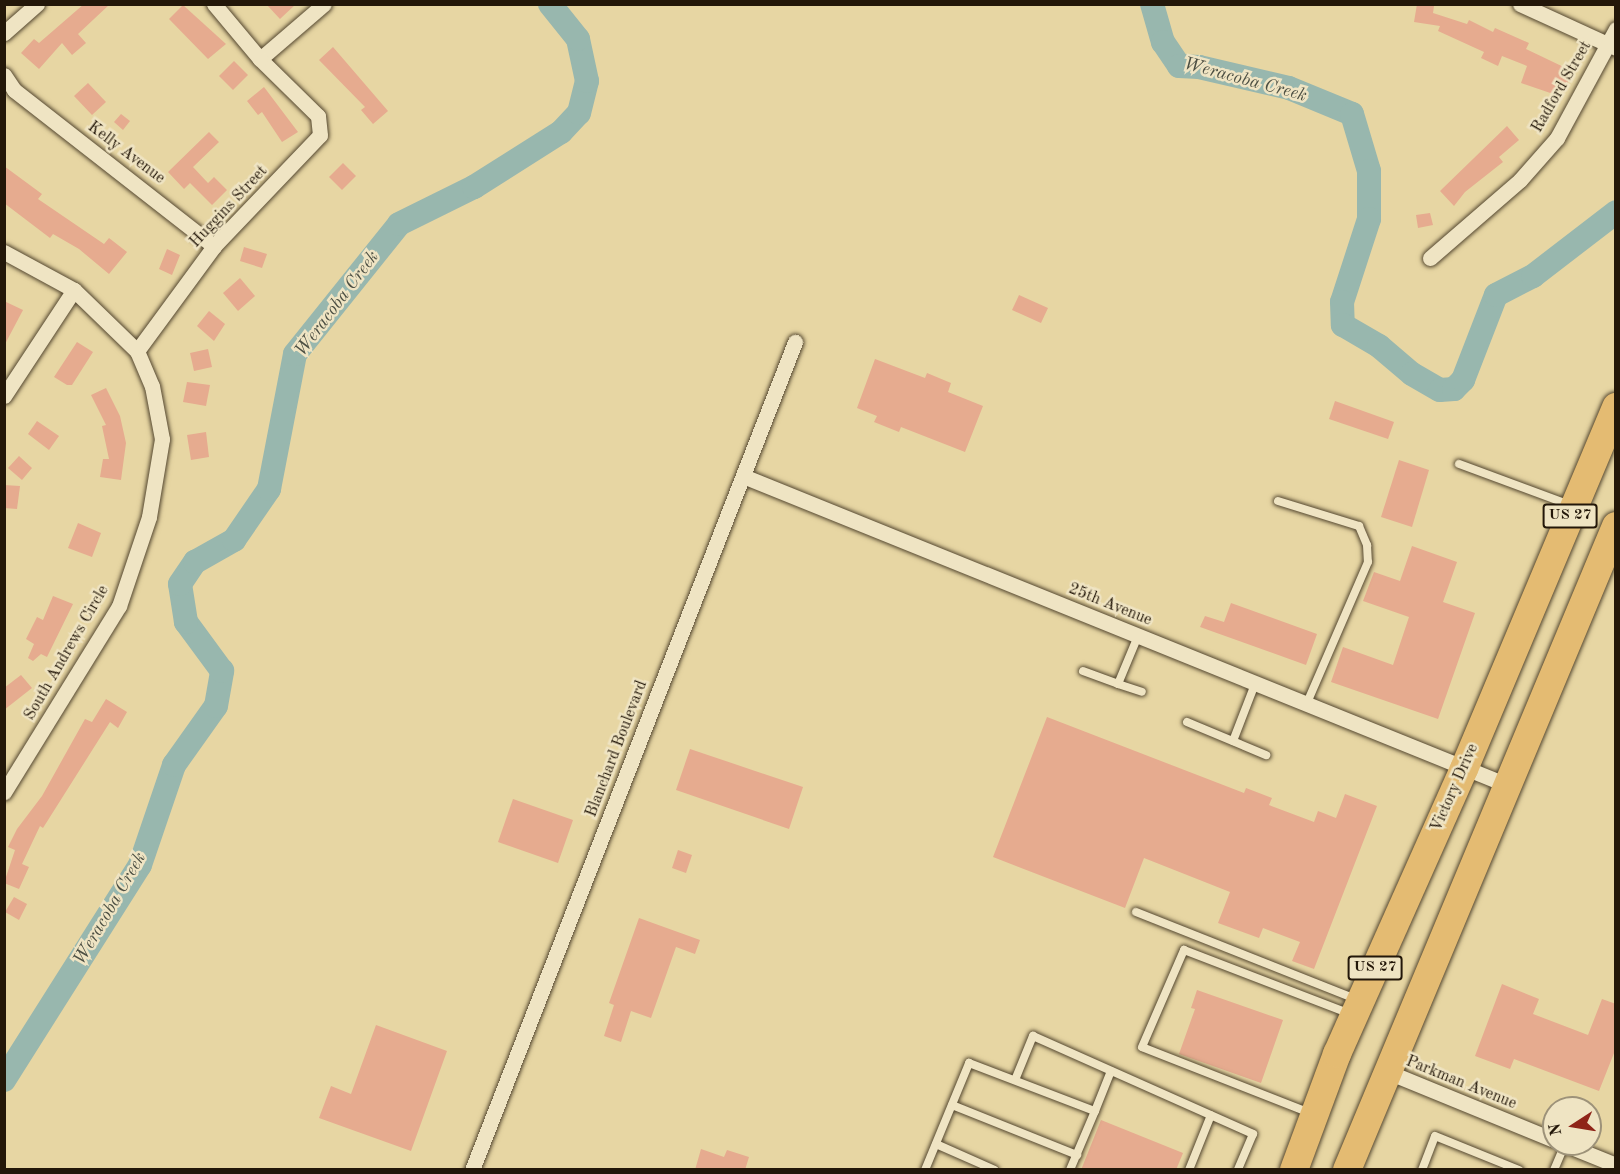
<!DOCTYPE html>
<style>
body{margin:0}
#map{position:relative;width:1620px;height:1174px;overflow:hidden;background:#e7d6a3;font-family:"Old Standard TT",serif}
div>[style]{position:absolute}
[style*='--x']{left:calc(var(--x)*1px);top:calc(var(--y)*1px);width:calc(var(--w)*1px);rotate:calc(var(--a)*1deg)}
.river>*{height:24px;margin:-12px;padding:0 12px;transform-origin:12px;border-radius:12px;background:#98b7ae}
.building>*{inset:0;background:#e6ab8f}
.roads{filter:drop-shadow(0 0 2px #544730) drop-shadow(0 0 2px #544730)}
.lane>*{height:8px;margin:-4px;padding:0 4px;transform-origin:4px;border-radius:4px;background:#efe4c3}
.street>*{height:15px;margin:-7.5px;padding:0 7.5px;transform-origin:7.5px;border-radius:7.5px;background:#efe4c3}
.highway>*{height:28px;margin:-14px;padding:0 14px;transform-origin:14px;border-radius:14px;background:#e4bb72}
span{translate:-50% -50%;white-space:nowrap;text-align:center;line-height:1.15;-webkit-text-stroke:5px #efe4c3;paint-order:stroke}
.shield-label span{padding:2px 4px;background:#efe4c3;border:2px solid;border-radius:4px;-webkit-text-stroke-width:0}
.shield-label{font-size:15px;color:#231709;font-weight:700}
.street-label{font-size:16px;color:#231709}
.water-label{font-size:18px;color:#4c4f43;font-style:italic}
.frame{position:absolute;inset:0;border:6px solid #231709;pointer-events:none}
.north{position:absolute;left:1542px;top:1096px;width:60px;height:60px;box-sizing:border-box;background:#efe4c3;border:2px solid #9d9279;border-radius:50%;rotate:258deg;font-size:16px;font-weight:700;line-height:24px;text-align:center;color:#231709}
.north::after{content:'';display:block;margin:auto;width:21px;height:27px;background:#8f2418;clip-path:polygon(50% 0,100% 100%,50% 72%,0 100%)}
</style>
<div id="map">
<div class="river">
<div style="--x:1152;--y:4;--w:40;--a:74"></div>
<div style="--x:1163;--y:42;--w:29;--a:56"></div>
<div style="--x:1179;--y:66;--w:20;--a:3"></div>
<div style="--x:1199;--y:67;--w:92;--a:13.1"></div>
<div style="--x:1289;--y:88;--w:68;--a:22.4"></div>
<div style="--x:1352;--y:114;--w:59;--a:73.4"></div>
<div style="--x:1369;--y:171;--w:48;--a:90"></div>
<div style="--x:1369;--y:219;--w:87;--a:108"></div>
<div style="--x:1342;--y:302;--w:23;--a:88"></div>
<div style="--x:1343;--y:325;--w:42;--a:30.3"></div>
<div style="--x:1379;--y:346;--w:43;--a:40.3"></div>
<div style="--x:1412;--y:374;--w:32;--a:30"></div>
<div style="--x:1440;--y:390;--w:14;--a:-4"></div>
<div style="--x:1454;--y:389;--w:13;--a:-45"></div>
<div style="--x:1463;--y:380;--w:91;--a:-68.8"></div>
<div style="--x:1496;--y:295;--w:42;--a:-27.2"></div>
<div style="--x:1533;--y:276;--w:105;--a:-37.6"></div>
<div style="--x:4;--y:1080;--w:254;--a:-57.7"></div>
<div style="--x:140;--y:865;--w:106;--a:-71.2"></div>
<div style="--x:174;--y:765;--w:72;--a:-54.6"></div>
<div style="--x:216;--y:706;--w:36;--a:-80"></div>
<div style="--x:222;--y:671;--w:61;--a:-126.3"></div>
<div style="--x:186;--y:622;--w:38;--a:-99"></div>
<div style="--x:180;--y:584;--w:27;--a:-56"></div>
<div style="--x:195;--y:562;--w:45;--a:-29.4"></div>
<div style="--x:234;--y:540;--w:62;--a:-55.5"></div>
<div style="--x:269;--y:489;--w:137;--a:-79.1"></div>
<div style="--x:295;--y:354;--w:166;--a:-51.3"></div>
<div style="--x:399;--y:224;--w:84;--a:-26.3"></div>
<div style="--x:474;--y:187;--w:103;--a:-32.3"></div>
<div style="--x:561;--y:132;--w:26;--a:-47"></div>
<div style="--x:579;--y:113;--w:33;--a:-76"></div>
<div style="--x:587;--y:81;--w:43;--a:-102.1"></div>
<div style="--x:578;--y:39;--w:45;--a:-128.7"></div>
</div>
<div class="building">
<div style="clip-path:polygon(84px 4px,110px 4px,78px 34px,86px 43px,72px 55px,62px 43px,39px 69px,21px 53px,34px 39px,39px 43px)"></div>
<div style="clip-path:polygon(266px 4px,296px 4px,280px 19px)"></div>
<div style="clip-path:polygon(1417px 4px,1434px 6px,1433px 13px,1467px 24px,1469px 20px,1493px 32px,1495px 28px,1529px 43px,1526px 49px,1572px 71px,1562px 97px,1521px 83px,1527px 66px,1502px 56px,1498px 66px,1481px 58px,1484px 52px,1438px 31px,1440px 26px,1414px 22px)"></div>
<div style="clip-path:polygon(183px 5px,226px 44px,208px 59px,169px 19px)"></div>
<div style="clip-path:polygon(333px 47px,388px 111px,373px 124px,361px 110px,365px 107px,319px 60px)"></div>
<div style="clip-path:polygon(234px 61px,248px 75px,233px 90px,219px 76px)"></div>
<div style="clip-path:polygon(88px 83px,106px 102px,92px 115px,74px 96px)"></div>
<div style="clip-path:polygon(264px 87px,298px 132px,282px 142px,262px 112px,258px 115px,247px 101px)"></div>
<div style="clip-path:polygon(121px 114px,130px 121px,123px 130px,114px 122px)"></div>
<div style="clip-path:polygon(1507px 126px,1519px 140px,1499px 157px,1503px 162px,1465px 192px,1454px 206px,1440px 191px)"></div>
<div style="clip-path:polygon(209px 132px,219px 142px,193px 167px,208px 183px,214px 177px,227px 190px,212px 205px,190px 183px,184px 189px,168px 172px)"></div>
<div style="clip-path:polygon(343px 163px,356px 176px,342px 190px,329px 177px)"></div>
<div style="clip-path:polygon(4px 166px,42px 194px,38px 199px,104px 244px,109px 238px,127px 252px,109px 274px,79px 249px,53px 234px,50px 238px,4px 203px)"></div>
<div style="clip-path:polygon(1430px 213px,1433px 225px,1418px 228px,1416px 215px)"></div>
<div style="clip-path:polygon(244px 247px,267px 254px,262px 268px,240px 261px)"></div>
<div style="clip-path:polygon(167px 249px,180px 255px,172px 275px,159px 269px)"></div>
<div style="clip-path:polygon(240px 278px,255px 296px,238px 311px,223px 293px)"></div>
<div style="clip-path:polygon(1019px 295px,1048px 308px,1041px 323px,1012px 310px)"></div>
<div style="clip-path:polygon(4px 301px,23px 310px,4px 346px)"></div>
<div style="clip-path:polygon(209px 311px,225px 324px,214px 341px,197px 326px)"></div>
<div style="clip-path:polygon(77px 342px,93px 352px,72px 385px,67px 385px,54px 377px)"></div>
<div style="clip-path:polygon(208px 349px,212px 367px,194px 371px,190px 353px)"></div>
<div style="clip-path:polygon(875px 359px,925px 378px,927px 373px,951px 383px,948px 392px,983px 406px,965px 452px,901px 427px,899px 432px,874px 422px,877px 416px,857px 408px)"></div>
<div style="clip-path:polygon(187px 382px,210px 385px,206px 406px,183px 402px)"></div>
<div style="clip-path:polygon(106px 388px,120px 416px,126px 443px,121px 480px,100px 477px,103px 459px,109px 459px,102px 426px,106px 425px,91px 395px)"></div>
<div style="clip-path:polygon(1335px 401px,1394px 422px,1388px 439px,1329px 419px)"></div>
<div style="clip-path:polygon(37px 421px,59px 436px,49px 450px,28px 434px)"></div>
<div style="clip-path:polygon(206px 432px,209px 457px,191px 460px,187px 435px)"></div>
<div style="clip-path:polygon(19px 456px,32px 468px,22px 480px,8px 468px)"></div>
<div style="clip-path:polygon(1399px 460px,1429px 470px,1412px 527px,1381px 517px)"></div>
<div style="clip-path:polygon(4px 485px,20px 486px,17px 509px,4px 508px)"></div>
<div style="clip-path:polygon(78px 523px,101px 533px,92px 557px,68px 548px)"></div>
<div style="clip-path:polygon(1412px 546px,1457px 562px,1443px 602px,1475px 613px,1438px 719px,1331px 682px,1343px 647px,1393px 665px,1409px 617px,1363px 601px,1374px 572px,1400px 581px)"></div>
<div style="clip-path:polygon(53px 596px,73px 604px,47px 657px,41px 654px,33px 661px,28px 658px,34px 644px,26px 639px,37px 617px,43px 620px)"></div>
<div style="clip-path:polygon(1231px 603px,1317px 634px,1306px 665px,1200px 627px,1205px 616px,1224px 622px)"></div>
<div style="clip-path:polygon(21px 675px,32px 688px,4px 710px,4px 688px)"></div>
<div style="clip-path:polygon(106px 699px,127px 712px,118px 728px,110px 722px,43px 828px,40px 826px,22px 864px,29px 867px,19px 889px,4px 883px,15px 850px,8px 847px,17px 829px,42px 796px,85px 719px,92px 722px)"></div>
<div style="clip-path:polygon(1047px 717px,1244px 793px,1246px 788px,1272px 798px,1269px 805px,1314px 822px,1318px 811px,1336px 818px,1345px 794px,1377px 806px,1314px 969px,1292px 961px,1300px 942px,1263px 928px,1259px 938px,1218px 923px,1230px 892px,1144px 858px,1125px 908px,993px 857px)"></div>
<div style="clip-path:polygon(690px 749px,803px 787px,789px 829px,676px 790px)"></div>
<div style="clip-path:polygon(513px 799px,573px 820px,558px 863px,498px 842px)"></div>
<div style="clip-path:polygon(678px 850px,692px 855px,686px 873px,672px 868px)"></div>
<div style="clip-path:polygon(14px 897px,27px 904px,19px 920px,5px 912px)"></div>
<div style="clip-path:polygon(639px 918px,700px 940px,695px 954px,676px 947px,651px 1018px,631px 1011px,621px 1042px,604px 1036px,614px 1005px,609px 1003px)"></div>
<div style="clip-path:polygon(1502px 984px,1539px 999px,1533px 1014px,1588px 1035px,1602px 999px,1616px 1004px,1616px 1048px,1599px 1091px,1514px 1059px,1510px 1069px,1475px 1056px)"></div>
<div style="clip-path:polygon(1197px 990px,1283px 1020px,1261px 1083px,1179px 1054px,1195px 1009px,1191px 1008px)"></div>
<div style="clip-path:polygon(376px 1025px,447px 1051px,411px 1151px,319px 1118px,331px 1086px,351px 1094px)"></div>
<div style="clip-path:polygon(1101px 1120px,1183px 1153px,1176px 1170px,1081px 1170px)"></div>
<div style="clip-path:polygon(701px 1149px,724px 1157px,727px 1150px,749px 1157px,745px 1170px,695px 1170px)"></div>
</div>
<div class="roads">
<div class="lane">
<div style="--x:1459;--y:464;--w:118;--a:20.3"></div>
<div style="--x:1278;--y:501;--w:85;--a:17.2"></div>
<div style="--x:1359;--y:526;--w:21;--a:67"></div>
<div style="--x:1367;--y:545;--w:17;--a:87"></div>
<div style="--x:1368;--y:562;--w:156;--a:113.4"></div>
<div style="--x:1083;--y:671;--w:37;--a:20"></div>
<div style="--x:1118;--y:684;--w:52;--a:-67.4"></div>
<div style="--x:1118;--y:684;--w:25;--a:18"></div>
<div style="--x:1187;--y:722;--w:86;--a:22.7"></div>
<div style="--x:1233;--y:741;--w:61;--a:-68.9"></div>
<div style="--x:1136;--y:912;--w:237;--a:21.6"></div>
<div style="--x:1015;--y:1080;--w:48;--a:-67.8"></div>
<div style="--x:1033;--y:1036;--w:241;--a:24"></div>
<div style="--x:1253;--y:1134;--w:39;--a:113"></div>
<div style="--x:952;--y:1105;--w:135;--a:21.8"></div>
<div style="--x:1095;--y:1111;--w:43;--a:-68.2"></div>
<div style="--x:1310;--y:1113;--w:180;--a:-158.6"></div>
<div style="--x:1142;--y:1047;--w:106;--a:-66.6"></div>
<div style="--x:1184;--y:950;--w:179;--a:21"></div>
<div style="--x:936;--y:1144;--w:64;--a:23.8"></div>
<div style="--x:925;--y:1170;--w:116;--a:-67.6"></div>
<div style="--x:969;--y:1063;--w:135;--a:20.9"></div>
<div style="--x:1095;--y:1111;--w:64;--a:113"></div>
<div style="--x:1189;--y:1170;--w:59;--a:-68.2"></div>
<div style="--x:1422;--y:1170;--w:36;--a:-69"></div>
<div style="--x:1435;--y:1136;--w:91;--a:22"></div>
<div style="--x:1554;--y:1170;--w:28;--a:-67"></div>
</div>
<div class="street">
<div style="--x:1520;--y:4;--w:106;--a:24.6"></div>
<div style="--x:4;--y:33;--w:44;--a:-41.3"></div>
<div style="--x:260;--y:59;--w:84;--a:-40.7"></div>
<div style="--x:4;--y:75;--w:18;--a:56"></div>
<div style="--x:14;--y:90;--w:254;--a:38"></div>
<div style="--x:4;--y:252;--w:80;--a:28.5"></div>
<div style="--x:74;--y:290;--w:88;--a:44.1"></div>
<div style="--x:137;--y:351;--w:38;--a:67"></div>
<div style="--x:152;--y:386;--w:54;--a:79.3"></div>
<div style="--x:162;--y:439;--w:79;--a:99.5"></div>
<div style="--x:149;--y:517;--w:94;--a:108.6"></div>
<div style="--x:119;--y:606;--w:219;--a:121.7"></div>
<div style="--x:1430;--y:258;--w:119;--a:-40.9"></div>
<div style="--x:1520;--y:180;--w:56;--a:-48.6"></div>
<div style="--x:1557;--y:138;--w:124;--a:-61.6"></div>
<div style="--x:137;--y:351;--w:130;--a:-53.7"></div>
<div style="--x:214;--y:246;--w:153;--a:-46.3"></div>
<div style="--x:320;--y:135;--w:19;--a:-96"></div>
<div style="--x:318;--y:116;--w:81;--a:-135.5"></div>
<div style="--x:260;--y:59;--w:72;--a:-129.9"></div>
<div style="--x:4;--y:396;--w:127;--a:-56.6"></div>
<div style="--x:743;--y:476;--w:827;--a:22.01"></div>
<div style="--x:1388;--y:1072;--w:179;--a:22.3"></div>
<div style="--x:1564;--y:1144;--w:56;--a:22"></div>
<div style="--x:472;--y:1170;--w:889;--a:-68.69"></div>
</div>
<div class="highway">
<div style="--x:1294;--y:1170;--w:124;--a:-69.7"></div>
<div style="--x:1337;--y:1054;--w:312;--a:-66"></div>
<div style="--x:1464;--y:769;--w:393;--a:-67.2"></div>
<div style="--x:1347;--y:1170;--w:698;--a:-67.33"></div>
</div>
</div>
<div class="shield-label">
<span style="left:1570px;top:516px">US 27</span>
<span style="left:1375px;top:968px">US 27</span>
</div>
<div class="street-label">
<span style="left:1562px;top:87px;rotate:-60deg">Radford Street</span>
<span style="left:126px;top:153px;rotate:37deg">Kelly Avenue</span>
<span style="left:229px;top:207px;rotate:-47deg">Huggins Street</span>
<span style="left:1110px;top:605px;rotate:22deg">25th Avenue</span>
<span style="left:67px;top:653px;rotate:-60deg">South Andrews Circle</span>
<span style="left:617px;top:749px;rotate:-69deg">Blanchard Boulevard</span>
<span style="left:1455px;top:788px;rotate:-66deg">Victory Drive</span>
<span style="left:1461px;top:1083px;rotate:22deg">Parkman Avenue</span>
</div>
<div class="water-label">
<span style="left:1245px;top:80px;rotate:15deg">Weracoba Creek</span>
<span style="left:337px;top:304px;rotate:-53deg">Weracoba Creek</span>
<span style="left:110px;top:909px;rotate:-60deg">Weracoba Creek</span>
</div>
<div class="frame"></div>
<div class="north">N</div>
</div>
